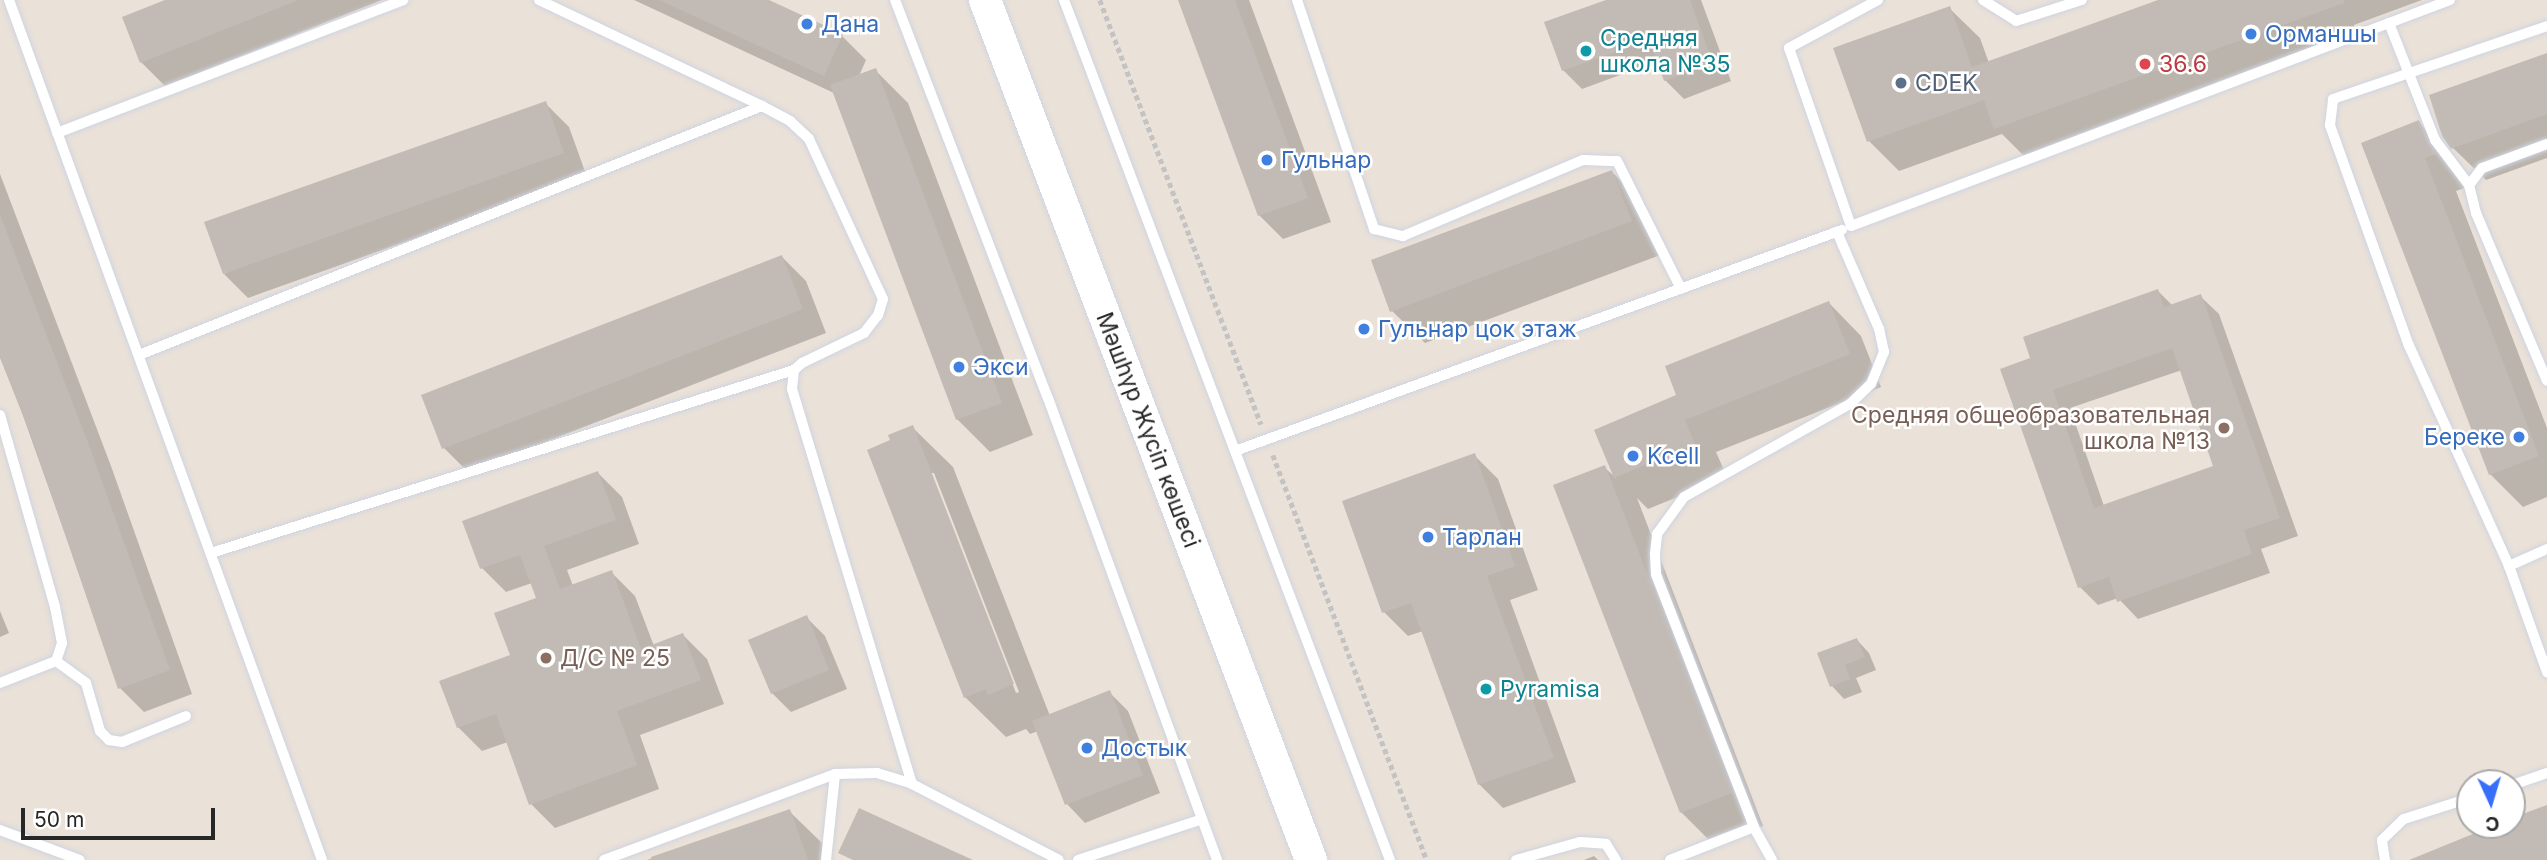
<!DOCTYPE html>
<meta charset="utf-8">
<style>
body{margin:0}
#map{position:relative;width:2547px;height:860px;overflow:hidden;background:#eae1d8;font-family:Inter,sans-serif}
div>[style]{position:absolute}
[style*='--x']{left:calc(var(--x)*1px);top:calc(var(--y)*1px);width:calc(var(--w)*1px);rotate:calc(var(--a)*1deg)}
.shadow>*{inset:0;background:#0003}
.building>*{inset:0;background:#c2bbb5}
.path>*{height:4.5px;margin-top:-2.25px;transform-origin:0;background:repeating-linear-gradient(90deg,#c3c3c3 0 5px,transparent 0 8.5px)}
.roads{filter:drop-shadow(0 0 2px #ced4e1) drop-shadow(0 0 2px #ced4e1)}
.lane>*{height:10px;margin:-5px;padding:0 5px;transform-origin:5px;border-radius:5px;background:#fff}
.secondary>*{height:32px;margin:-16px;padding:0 16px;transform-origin:16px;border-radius:16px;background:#fff}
.dots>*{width:19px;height:19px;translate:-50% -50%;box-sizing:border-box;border:4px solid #fff;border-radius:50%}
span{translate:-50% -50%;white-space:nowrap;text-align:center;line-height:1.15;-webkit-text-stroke:5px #fff;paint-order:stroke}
.shop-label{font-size:23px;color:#366cbe}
.left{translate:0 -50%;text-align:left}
.right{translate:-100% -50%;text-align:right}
.culture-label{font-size:23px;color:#0d838f}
.health-label{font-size:23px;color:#be3a42}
.service-label{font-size:23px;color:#4e5e75}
.education-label{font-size:23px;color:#785e54}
.street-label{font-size:23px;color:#272727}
.north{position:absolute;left:2456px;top:769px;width:70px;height:70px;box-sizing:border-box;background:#fff;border:2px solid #a9a9a9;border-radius:50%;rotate:176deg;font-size:19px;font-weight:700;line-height:28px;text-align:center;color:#272727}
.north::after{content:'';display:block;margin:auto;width:24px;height:32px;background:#356ffb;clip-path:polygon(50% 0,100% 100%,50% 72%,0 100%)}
.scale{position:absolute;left:21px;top:808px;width:194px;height:32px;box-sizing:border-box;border:4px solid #272727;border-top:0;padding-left:9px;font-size:21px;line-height:24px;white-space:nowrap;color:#272727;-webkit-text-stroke:5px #fff;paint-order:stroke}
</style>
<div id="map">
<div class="shadow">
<div style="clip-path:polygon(170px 0,382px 0,165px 86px,141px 62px)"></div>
<div style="clip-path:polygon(634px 0,765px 0,842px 36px,866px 60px,859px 76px,875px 70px,908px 103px,1033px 435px,990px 452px,957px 419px,834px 93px)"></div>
<div style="clip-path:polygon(1180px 0,1249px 0,1331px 222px,1283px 239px,1259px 215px)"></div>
<div style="clip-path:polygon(1611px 0,1701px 0,1731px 81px,1684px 99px,1665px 80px,1658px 61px,1582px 89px,1563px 70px)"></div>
<div style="clip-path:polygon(2163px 0,2422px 0,2354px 25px,2359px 38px,2026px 158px,2002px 134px,1899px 171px,1869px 141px,1949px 8px,1980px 38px,1989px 63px)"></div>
<div style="clip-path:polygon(2547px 54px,2547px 158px,2486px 180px,2453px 148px)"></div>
<div style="clip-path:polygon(545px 103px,569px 127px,587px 177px,248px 298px,224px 274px)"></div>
<div style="clip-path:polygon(2418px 122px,2451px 155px,2467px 187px,2456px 191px,2547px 428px,2547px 497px,2523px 507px,2490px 474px,2364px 144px)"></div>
<div style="clip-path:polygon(1612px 172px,1645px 204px,1663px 254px,1425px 343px,1392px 311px)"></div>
<div style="clip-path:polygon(0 174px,111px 466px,192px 694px,144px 712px,120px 688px,0 351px)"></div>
<div style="clip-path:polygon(782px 257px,806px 281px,826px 333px,468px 472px,444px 448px,423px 396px)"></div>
<div style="clip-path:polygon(evenodd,2158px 291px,2173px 306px,2200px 296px,2219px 314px,2298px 536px,2261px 549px,2270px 573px,2138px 619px,2118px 598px,2098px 605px,2080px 587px,2032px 359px,2158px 291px,2182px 370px,2216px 467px,2104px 506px,2070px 408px,2182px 370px)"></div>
<div style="clip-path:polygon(1829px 303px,1861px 336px,1881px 387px,1716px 452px,1727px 477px,1648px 509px,1637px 498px,1763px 826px,1714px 845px,1681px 812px,1604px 467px,1616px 478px,1596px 430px,1679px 396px)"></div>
<div style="clip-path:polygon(evenodd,912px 427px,953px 467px,1050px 716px,1109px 692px,1128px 711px,1160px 793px,1085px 823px,1067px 804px,1038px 731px,1030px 734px,1026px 729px,1006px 737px,965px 697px,892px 441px,912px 427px,930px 473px,934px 473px,1019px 692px,1016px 693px,930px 473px)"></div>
<div style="clip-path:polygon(1474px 455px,1498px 479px,1538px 590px,1510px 600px,1576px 782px,1503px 808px,1479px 784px,1423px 631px,1408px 636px,1384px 612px)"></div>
<div style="clip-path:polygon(598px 473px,622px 497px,639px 544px,567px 570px,573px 586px,611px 572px,635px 596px,654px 646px,683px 635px,707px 659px,724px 704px,640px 735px,659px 789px,555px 828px,531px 804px,508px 742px,482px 751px,458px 727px,513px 656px,538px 599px,532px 583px,506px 592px,482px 568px)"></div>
<div style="clip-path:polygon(0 611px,9px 633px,0 637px)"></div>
<div style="clip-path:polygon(806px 617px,825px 636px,847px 689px,791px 712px,772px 693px)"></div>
<div style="clip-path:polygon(1857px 640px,1869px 653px,1876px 670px,1856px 678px,1862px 692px,1844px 699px,1832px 686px)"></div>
<div style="clip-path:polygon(789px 811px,822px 843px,828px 860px,647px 860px)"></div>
<div style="clip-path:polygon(1594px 856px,1598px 860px,1584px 860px)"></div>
</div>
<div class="building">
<div style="clip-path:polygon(165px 0,296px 0,296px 1px,140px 63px,122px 17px)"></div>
<div style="clip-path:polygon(659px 0,769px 0,843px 34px,824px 76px)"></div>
<div style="clip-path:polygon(1178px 0,1235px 0,1308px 198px,1258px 216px)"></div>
<div style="clip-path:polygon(1606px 0,1690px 0,1713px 63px,1664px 81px,1649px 40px,1562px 71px,1544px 22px)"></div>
<div style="clip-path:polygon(2158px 0,2344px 0,2344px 3px,1994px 129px,1984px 100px,1867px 142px,1833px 48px,1950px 6px,1972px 67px)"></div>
<div style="clip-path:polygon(2547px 53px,2547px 114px,2451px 149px,2442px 136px,2429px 95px)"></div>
<div style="clip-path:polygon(876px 68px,1002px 403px,956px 420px,830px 85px)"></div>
<div style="clip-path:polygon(546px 101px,564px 153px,223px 274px,204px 222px)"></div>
<div style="clip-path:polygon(2419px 120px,2436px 154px,2425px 158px,2539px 456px,2489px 475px,2361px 143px)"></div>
<div style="clip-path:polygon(1612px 170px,1632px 221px,1390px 312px,1371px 260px)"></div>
<div style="clip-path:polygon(0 215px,87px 440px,170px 670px,118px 689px,32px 438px,0 358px)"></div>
<div style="clip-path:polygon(782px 255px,803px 309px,442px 449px,421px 395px)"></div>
<div style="clip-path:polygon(evenodd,2158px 289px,2164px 307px,2201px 294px,2280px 518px,2244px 530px,2252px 554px,2117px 602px,2109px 577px,2078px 588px,2000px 369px,2030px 358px,2023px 337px,2158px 289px,2172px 348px,2213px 466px,2094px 508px,2053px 390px,2172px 348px)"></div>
<div style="clip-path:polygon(1829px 301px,1850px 354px,1685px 420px,1695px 444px,1614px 478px,1594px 430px,1676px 395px,1665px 366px)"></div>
<div style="clip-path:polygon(913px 425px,1014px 684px,988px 695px,986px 689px,964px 698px,867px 450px,890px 440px,888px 435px)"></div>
<div style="clip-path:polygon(1475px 453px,1515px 566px,1487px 576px,1554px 758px,1478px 785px,1411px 603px,1382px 613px,1342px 501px)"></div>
<div style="clip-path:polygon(1605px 465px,1732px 793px,1680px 813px,1553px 485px)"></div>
<div style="clip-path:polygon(598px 471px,616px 520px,544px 546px,560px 589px,612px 570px,641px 649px,683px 633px,701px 680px,617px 711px,637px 765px,529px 805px,496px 714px,457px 728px,439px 681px,510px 655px,494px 613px,536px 598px,520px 555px,480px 569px,462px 521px)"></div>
<div style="clip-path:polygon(807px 615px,829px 670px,771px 694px,748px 640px)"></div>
<div style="clip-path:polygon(1857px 638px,1865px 657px,1845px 665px,1850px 679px,1830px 687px,1817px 653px)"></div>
<div style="clip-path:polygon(1110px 690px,1143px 775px,1065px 805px,1032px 721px)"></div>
<div style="clip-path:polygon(2547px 805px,2547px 860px,2409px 860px,2495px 825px,2512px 825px,2512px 818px)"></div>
<div style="clip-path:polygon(859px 808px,973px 860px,853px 860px,838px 853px)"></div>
<div style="clip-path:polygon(790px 809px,808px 860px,652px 860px,651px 857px)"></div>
</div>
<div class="path">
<div style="--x:1100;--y:0;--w:454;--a:69.2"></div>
<div style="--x:1273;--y:455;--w:433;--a:69.2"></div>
</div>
<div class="roads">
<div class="lane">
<div style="--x:9;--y:0;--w:915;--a:70"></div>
<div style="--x:539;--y:0;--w:247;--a:25.4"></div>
<div style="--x:762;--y:106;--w:32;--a:28"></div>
<div style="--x:790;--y:121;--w:26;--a:43"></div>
<div style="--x:809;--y:139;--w:176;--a:65.2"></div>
<div style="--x:883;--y:299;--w:17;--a:107"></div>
<div style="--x:878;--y:315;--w:23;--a:128"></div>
<div style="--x:864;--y:333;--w:69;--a:154.2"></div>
<div style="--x:802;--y:363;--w:11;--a:139"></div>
<div style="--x:794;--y:370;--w:19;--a:96"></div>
<div style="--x:792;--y:389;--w:413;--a:73.1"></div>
<div style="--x:895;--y:0;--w:426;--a:69"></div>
<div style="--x:1048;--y:398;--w:492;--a:69.9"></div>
<div style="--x:1064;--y:0;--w:920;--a:69.24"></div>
<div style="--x:1297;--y:0;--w:242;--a:71.4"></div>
<div style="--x:1374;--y:229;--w:30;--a:14"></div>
<div style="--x:1403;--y:236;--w:195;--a:-22.9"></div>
<div style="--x:1583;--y:160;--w:34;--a:2"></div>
<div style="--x:1617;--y:161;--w:143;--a:63.4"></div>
<div style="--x:1878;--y:0;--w:101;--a:151.7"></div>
<div style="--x:1789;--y:48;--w:188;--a:70.8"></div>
<div style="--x:1851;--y:226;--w:640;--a:-20.67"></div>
<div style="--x:1983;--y:0;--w:39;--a:32"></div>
<div style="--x:2016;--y:21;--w:69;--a:-17.7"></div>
<div style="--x:2389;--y:23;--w:126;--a:68.5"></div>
<div style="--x:2435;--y:140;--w:56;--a:52.9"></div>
<div style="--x:57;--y:133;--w:371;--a:-21"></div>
<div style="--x:2547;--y:144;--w:69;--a:159.7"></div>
<div style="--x:2482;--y:168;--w:21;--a:127"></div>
<div style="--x:2469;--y:185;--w:29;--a:76"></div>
<div style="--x:2476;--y:213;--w:182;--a:67.1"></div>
<div style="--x:139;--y:355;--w:671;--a:-21.79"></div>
<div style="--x:0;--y:415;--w:200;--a:74"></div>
<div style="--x:55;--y:607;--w:37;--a:79"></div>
<div style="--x:62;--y:643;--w:19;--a:108"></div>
<div style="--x:56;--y:661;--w:60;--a:158.6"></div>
<div style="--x:1235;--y:451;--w:646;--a:-20.01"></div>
<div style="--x:2547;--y:549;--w:42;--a:155.9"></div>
<div style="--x:2509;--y:566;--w:113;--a:70.3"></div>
<div style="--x:211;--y:553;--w:611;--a:-17.43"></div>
<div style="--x:2509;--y:566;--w:242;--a:-114.4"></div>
<div style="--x:2409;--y:346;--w:235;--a:-109.7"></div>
<div style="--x:2330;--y:125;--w:26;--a:-83"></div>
<div style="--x:2333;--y:99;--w:226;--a:-18.8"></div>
<div style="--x:56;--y:661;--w:37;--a:36"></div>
<div style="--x:86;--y:683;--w:50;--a:73.7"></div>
<div style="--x:100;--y:731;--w:13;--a:45"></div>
<div style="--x:109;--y:740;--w:13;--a:9"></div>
<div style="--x:122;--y:742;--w:69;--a:-22.1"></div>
<div style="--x:2512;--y:785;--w:37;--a:-19"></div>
<div style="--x:0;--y:830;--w:85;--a:20.6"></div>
<div style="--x:604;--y:860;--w:246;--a:-20.4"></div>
<div style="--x:835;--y:774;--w:42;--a:-1.4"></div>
<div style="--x:877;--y:773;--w:37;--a:17"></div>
<div style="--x:912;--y:784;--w:165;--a:27.3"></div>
<div style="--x:826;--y:860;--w:86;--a:-84"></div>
<div style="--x:1078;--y:860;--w:128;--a:-18.2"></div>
<div style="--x:1516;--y:860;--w:66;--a:-15.7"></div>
<div style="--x:1580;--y:842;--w:26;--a:4"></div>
<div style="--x:1606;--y:844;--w:19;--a:58"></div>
<div style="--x:1670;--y:860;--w:90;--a:-21.4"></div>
<div style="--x:1772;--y:860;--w:38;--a:-119"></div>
<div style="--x:1754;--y:827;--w:271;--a:-111.2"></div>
<div style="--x:1656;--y:574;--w:20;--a:-93"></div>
<div style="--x:1655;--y:554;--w:20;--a:-84"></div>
<div style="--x:1657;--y:534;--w:46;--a:-53.9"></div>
<div style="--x:1684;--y:497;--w:190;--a:-29.3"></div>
<div style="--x:1850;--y:404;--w:29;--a:-44"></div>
<div style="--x:1871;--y:384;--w:35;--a:-68"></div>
<div style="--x:1884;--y:352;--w:24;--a:-102"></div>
<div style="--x:1879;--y:329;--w:106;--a:-113.4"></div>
<div style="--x:2385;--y:860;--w:20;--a:-99"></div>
<div style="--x:2382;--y:840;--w:30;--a:-44"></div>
<div style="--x:2404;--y:819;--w:69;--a:-17.7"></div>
</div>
<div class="secondary">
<div style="--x:985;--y:0;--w:920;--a:69.24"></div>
</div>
</div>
<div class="dots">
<div style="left:807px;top:24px;background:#3f7fe0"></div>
<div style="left:2251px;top:34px;background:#3f7fe0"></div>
<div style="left:1586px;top:51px;background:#0f9aa8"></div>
<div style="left:2145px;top:64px;background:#e0444e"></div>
<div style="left:1901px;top:83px;background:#5c6f8a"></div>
<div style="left:1267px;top:160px;background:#3f7fe0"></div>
<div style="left:1364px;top:329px;background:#3f7fe0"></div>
<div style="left:959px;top:367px;background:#3f7fe0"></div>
<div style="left:2224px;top:428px;background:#8d6e63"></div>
<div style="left:2519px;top:437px;background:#3f7fe0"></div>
<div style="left:1633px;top:456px;background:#3f7fe0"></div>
<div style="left:1428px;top:537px;background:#3f7fe0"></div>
<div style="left:546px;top:658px;background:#8d6e63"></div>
<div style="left:1486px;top:689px;background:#0f9aa8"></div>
<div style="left:1087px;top:748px;background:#3f7fe0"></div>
</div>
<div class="shop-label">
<span class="left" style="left:821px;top:24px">Дана</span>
<span class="left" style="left:2265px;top:34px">Орманшы</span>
<span class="left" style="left:1281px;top:160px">Гульнар</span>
<span class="left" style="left:1378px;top:329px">Гульнар цок этаж</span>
<span class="left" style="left:973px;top:367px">Экси</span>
<span class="right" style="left:2505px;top:437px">Береке</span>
<span class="left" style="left:1647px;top:456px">Kcell</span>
<span class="left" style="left:1442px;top:537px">Тарлан</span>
<span class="left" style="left:1101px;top:748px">Достык</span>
</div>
<div class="culture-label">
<span class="left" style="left:1600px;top:51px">Средняя<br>школа №35</span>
<span class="left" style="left:1500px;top:689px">Pyramisa</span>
</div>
<div class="health-label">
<span class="left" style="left:2159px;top:64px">36.6</span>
</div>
<div class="service-label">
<span class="left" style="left:1915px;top:83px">CDEK</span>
</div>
<div class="education-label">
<span class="right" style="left:2210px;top:428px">Средняя общеобразовательная<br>школа №13</span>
<span class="left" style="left:560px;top:658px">Д/С № 25</span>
</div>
<div class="street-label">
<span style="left:1148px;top:430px;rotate:69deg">Мәшһүр Жүсіп көшесі</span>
</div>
<div class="north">С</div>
<div class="scale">50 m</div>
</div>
